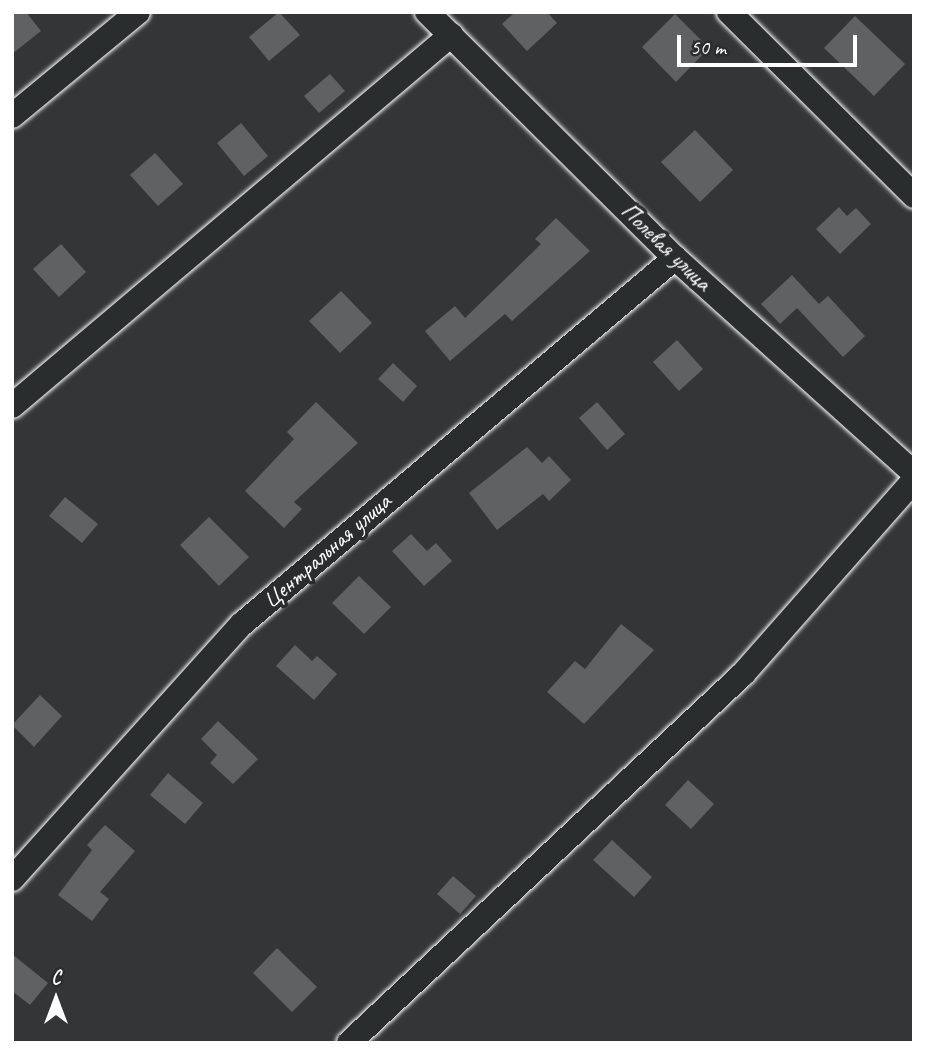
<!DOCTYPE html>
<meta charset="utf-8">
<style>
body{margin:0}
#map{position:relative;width:926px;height:1055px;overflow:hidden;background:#333536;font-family:Caveat,sans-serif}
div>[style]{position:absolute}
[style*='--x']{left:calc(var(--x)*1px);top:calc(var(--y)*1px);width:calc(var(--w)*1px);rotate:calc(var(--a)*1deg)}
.building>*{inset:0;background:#5f6162}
.roads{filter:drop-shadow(0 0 2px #fff) drop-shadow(0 0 2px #fff)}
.minor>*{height:24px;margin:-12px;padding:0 12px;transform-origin:12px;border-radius:12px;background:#2a2d2e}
span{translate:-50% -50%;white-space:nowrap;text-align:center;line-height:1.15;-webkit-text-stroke:7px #2a2d2e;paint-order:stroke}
.street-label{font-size:24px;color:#fff}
.frame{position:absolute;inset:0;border:14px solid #fff;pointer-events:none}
.north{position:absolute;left:21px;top:964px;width:70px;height:70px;-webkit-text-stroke:5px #2a2d2e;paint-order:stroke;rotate:0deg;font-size:19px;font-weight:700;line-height:28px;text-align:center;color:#fff}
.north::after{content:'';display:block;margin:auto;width:24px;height:32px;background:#fff;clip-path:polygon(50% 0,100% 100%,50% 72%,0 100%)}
.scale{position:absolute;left:677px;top:35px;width:180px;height:32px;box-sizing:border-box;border:4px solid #fff;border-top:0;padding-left:9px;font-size:21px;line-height:24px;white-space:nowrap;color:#fff;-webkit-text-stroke:5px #2a2d2e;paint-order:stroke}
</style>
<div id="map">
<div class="building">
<div style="clip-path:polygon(12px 12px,26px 12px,41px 31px,12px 54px)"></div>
<div style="clip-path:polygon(279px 12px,300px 35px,269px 61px,249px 37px)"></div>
<div style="clip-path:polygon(515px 12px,547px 12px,557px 23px,527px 51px,502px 24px)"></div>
<div style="clip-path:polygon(675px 14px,709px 48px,676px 82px,642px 47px)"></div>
<div style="clip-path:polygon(855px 16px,905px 64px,874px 96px,824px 48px)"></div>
<div style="clip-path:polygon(330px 74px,345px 91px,319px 113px,304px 96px)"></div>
<div style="clip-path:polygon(241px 123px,268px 156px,244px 176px,217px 143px)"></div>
<div style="clip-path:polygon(695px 130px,733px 170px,700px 202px,661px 162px)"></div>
<div style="clip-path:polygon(155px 153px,183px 184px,158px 206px,130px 175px)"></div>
<div style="clip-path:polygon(839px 207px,847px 216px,856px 208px,871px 224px,840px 254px,816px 229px)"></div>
<div style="clip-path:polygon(556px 218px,590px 251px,512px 321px,505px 314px,450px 361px,425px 331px,455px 306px,465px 318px,541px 244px,535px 239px)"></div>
<div style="clip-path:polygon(61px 244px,86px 272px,59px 297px,33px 269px)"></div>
<div style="clip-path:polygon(792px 275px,819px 304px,828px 296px,865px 336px,843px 357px,797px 308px,780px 324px,761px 304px)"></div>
<div style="clip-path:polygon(341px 291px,372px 323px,340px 353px,309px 321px)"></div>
<div style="clip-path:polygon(677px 340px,703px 369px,679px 391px,653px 362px)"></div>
<div style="clip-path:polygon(393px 363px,417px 386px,403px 402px,378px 379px)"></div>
<div style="clip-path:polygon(316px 402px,358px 443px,294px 502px,302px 509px,284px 528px,245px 491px,294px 439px,287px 432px)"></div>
<div style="clip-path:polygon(597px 402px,625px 434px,607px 450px,579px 418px)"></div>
<div style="clip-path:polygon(527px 447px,542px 463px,549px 456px,571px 480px,549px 501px,543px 494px,497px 530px,469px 493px)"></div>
<div style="clip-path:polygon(65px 497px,98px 524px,82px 543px,49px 516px)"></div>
<div style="clip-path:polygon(209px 517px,249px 557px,219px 586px,180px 545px)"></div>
<div style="clip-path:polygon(411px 534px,427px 551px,436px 543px,452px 561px,424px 586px,392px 551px)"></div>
<div style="clip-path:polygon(359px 576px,391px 607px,364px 634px,332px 603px)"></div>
<div style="clip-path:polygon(621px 624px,654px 650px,584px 724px,547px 692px,575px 661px,585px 669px)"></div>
<div style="clip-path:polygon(295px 645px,312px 661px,317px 656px,337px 674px,314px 700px,276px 666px)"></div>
<div style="clip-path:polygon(40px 695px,62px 716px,34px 747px,12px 725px)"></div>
<div style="clip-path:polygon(218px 721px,258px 759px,233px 784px,210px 763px,217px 755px,201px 739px)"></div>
<div style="clip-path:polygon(168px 773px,203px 803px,185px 824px,150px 795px)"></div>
<div style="clip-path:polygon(688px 780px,714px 804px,691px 829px,665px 805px)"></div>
<div style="clip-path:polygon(105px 825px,135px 851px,100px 892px,109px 899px,92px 921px,58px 895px,92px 850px,87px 845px)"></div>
<div style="clip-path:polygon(612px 840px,652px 877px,634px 897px,593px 860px)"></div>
<div style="clip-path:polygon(453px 876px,476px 896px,460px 914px,437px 894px)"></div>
<div style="clip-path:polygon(277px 948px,317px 987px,292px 1012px,253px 973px)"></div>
<div style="clip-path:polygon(12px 954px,48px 983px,30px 1005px,12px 991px)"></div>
</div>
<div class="roads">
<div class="minor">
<div style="--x:427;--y:12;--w:349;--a:44.8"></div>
<div style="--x:675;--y:258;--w:321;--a:42"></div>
<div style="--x:729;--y:12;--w:261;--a:44.8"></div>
<div style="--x:12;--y:116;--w:163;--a:-39.5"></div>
<div style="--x:12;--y:406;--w:575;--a:-40.2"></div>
<div style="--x:12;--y:879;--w:343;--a:-48"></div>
<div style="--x:242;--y:624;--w:567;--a:-40.21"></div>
<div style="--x:349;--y:1043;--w:540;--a:-43.12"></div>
<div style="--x:743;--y:674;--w:259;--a:-48.6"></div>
</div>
</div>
<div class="street-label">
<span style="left:666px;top:247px;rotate:44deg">Полевая улица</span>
<span style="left:327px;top:551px;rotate:-41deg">Центральная улица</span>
</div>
<div class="frame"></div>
<div class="north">С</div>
<div class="scale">50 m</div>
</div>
